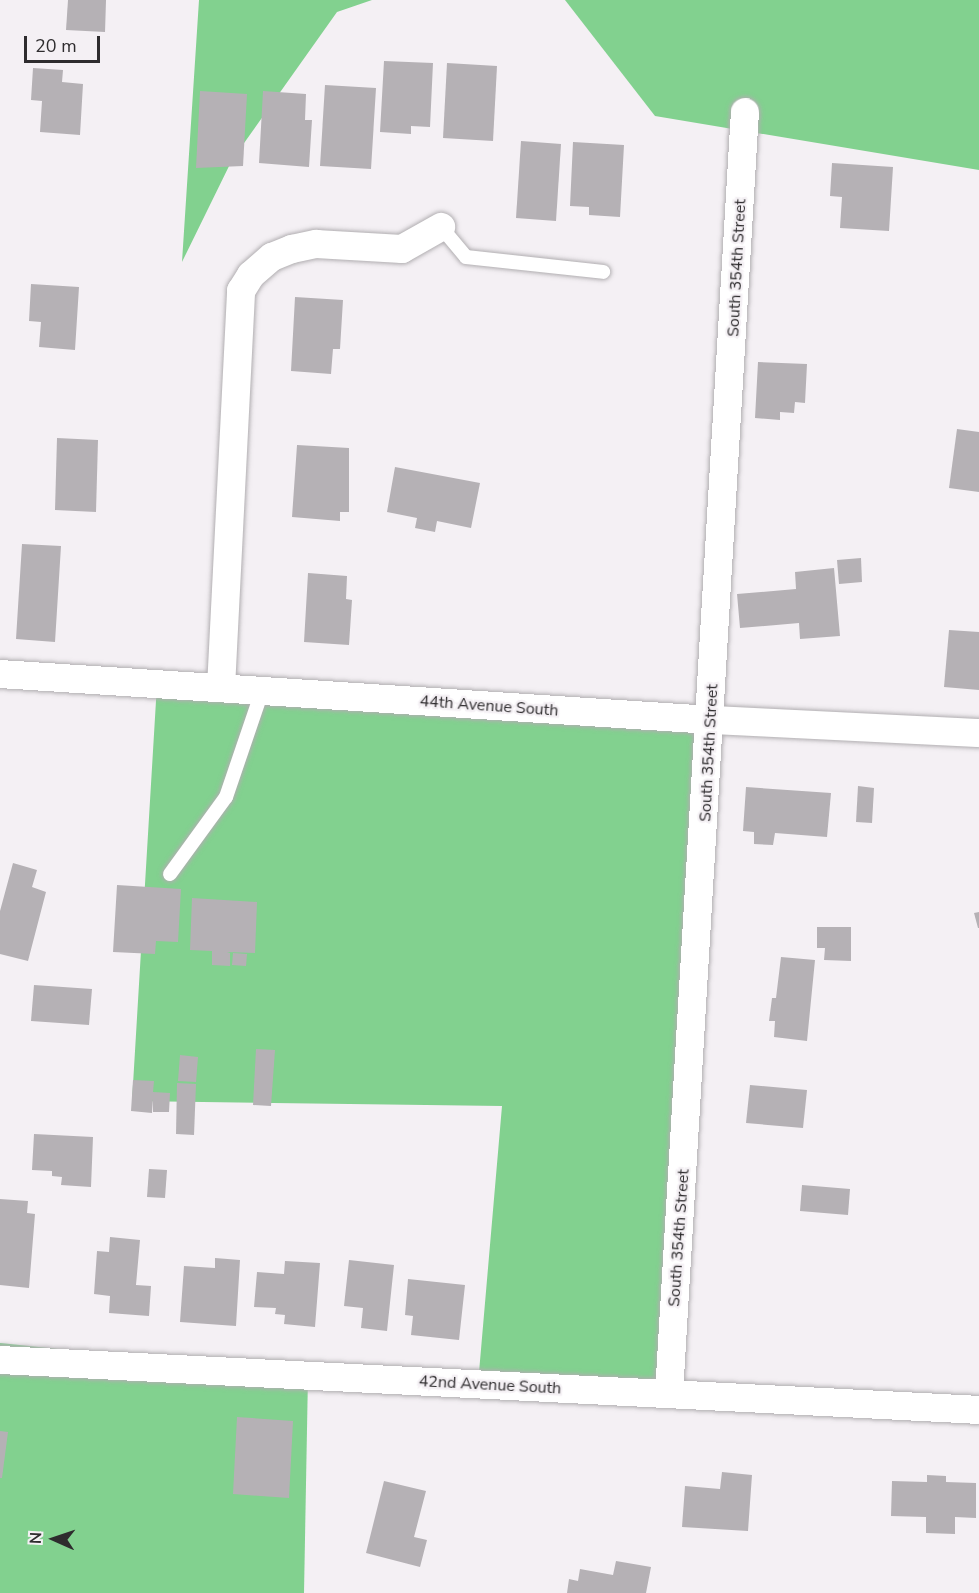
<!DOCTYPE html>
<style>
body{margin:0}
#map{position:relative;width:979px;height:1593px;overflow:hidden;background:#f4f0f4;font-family:"Nunito Sans",sans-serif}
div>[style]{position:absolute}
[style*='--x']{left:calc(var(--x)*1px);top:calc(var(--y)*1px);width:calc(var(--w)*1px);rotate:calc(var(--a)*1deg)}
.forest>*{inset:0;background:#82d18f}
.building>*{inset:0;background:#b5b1b5}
.roads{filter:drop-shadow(0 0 2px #b1aeb1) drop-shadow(0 0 2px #b1aeb1)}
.service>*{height:14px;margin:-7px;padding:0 7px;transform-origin:7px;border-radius:7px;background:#fff}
.minor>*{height:28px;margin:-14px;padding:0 14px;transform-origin:14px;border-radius:14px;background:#fff}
span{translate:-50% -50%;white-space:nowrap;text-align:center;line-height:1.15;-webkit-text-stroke:4.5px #f4f0f4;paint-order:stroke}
.street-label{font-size:16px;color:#2e2c2e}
.north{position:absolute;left:24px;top:1509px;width:60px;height:60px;-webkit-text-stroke:4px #f4f0f4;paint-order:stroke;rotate:273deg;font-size:16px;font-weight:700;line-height:24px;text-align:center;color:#2e2c2e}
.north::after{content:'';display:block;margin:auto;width:21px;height:27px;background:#2e2c2e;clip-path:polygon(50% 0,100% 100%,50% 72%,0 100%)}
.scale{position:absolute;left:24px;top:36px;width:76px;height:27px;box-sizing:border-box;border:3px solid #2e2c2e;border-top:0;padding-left:8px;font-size:18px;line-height:21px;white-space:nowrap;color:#2e2c2e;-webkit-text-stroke:4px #f4f0f4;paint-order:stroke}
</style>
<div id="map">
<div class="forest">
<div style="clip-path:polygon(199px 0,372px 0,337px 12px,232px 160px,182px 262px)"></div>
<div style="clip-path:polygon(565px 0,979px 0,979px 170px,655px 116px)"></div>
<div style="clip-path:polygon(157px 684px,712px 720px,669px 1394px,478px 1384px,502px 1106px,132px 1101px)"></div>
<div style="clip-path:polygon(0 1343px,308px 1375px,304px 1593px,0 1593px)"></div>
</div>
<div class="building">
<div style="clip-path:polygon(68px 0,106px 0,105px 32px,66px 30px)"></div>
<div style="clip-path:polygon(384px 61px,433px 63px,430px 127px,411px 126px,411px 134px,380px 132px)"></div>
<div style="clip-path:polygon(447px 63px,497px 66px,493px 141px,443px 138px)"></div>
<div style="clip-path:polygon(33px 68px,63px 70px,62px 82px,83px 84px,80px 135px,40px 132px,42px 101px,31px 100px)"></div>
<div style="clip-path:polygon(325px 85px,376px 88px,371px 169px,320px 166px)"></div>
<div style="clip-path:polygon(200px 91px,247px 94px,243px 166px,196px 168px)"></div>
<div style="clip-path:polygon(263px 91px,306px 94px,305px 120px,312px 120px,309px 167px,259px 163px)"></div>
<div style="clip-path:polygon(521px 141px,561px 144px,556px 221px,516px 218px)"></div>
<div style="clip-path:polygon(573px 142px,624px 145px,620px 217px,589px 215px,589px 207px,570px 206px)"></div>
<div style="clip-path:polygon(832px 163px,893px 167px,889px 231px,840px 228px,842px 197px,830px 196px)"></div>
<div style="clip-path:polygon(31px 284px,79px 287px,75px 350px,39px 347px,41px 322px,29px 321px)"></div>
<div style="clip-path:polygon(295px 297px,343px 300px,340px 349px,333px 349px,331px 374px,291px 371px)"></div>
<div style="clip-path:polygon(758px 362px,807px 364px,805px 403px,795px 402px,794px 413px,780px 412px,780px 420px,755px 418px)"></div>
<div style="clip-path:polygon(957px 429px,979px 432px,979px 492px,949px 488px)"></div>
<div style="clip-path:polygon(57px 438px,98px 440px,96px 512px,55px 510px)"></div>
<div style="clip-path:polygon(297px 445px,349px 448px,349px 512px,340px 512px,340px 521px,292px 517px)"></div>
<div style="clip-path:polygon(395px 467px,480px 483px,471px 528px,437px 521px,435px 532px,415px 528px,417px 518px,387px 512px)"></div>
<div style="clip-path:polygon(22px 544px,61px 546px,55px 642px,16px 639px)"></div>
<div style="clip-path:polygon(861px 558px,862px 582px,839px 584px,837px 560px)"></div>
<div style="clip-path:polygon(834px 568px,840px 636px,800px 639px,799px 623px,740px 628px,737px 594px,796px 589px,795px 572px)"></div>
<div style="clip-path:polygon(308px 573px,347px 576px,346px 599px,352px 600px,349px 645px,304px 642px)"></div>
<div style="clip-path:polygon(949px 630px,979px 632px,979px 690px,944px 687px)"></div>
<div style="clip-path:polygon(858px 786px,874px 788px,872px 823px,856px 822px)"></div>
<div style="clip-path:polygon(746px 787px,831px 793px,827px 837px,775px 833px,773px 845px,754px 844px,754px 832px,743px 831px)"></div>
<div style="clip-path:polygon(13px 863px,37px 870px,32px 887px,46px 892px,28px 961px,0 954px,0 911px)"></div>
<div style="clip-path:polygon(117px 885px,181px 889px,178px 942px,156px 941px,155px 954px,113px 952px)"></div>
<div style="clip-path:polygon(192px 898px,257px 902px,255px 953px,227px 952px,230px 953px,230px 966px,212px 965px,212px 951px,190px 950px)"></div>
<div style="clip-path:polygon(979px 912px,979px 928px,978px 928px,974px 913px)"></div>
<div style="clip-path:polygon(817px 927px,851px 927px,851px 961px,824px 960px,825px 948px,817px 948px)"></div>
<div style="clip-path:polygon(233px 953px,247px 954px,246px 966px,232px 965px)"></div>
<div style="clip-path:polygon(781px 957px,815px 960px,807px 1041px,774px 1037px,775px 1021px,769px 1021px,772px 998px,776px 998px)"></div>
<div style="clip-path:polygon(34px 985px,92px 989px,89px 1025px,31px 1021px)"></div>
<div style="clip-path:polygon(256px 1049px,275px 1050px,271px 1106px,253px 1105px)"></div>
<div style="clip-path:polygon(180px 1055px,198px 1057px,196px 1082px,178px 1081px)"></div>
<div style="clip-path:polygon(133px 1080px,154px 1081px,153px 1092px,170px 1093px,169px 1112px,153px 1112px,152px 1099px,152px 1113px,131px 1111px)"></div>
<div style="clip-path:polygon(177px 1083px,196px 1084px,194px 1135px,176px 1134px)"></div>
<div style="clip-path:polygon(750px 1085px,807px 1090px,803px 1128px,746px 1123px)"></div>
<div style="clip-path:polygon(34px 1134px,93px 1137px,91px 1187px,61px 1185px,62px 1177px,52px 1176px,52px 1171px,32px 1170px)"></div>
<div style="clip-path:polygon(149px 1169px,167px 1170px,165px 1198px,147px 1197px)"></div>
<div style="clip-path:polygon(802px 1185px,850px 1189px,848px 1215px,800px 1211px)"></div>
<div style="clip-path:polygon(0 1199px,28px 1201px,27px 1213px,35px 1214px,29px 1288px,0 1285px)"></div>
<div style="clip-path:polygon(110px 1237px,140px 1240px,136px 1285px,151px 1286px,149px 1316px,109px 1313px,110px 1296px,94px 1294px,97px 1251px,109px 1252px)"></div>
<div style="clip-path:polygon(215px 1258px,240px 1260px,236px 1326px,180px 1322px,184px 1266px,215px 1268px)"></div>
<div style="clip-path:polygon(349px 1260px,394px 1265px,387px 1331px,361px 1328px,363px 1308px,344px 1306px)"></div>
<div style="clip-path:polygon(285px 1261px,320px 1263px,315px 1327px,284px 1324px,285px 1315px,275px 1314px,276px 1308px,254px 1307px,257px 1272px,284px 1274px)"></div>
<div style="clip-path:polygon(408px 1279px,465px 1285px,459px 1340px,411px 1335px,413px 1316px,405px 1315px)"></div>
<div style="clip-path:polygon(237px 1417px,293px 1421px,289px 1498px,233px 1494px)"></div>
<div style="clip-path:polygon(0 1431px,8px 1432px,2px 1478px,0 1478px)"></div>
<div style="clip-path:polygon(722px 1472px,752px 1475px,748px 1531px,682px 1527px,685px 1486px,720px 1489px)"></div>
<div style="clip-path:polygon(927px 1475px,946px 1476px,946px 1482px,976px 1483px,976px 1518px,955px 1517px,955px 1534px,926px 1533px,926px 1517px,891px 1516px,892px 1481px,927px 1482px)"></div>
<div style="clip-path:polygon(384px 1481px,426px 1491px,414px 1537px,427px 1540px,420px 1567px,366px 1553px)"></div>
<div style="clip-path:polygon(616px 1561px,651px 1567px,646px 1593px,567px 1593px,569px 1579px,578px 1581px,580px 1569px,613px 1575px)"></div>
</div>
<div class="roads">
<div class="service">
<div style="--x:441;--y:227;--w:39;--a:50"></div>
<div style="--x:466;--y:257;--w:138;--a:6.2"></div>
<div style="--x:170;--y:874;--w:95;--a:-54"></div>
<div style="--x:226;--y:797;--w:112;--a:-71.2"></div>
</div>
<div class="minor">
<div style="--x:0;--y:674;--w:713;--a:3.7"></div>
<div style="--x:712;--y:720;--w:267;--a:2.8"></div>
<div style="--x:221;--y:688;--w:398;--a:-87.1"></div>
<div style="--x:241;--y:291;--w:19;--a:-58"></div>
<div style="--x:251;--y:275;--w:28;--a:-41"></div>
<div style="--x:272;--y:257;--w:22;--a:-22"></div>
<div style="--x:292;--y:249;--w:25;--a:-12"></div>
<div style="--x:316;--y:244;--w:86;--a:3.3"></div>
<div style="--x:402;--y:249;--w:45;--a:-29.4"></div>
<div style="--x:0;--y:1360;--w:980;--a:2.92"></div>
<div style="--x:669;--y:1394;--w:1284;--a:-86.61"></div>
</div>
</div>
<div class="street-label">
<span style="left:737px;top:268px;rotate:-87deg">South 354th Street</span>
<span style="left:489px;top:706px;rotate:4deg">44th Avenue South</span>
<span style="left:709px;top:753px;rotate:-87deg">South 354th Street</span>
<span style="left:679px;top:1238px;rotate:-86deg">South 354th Street</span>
<span style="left:490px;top:1385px;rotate:3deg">42nd Avenue South</span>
</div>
<div class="north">N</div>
<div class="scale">20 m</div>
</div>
